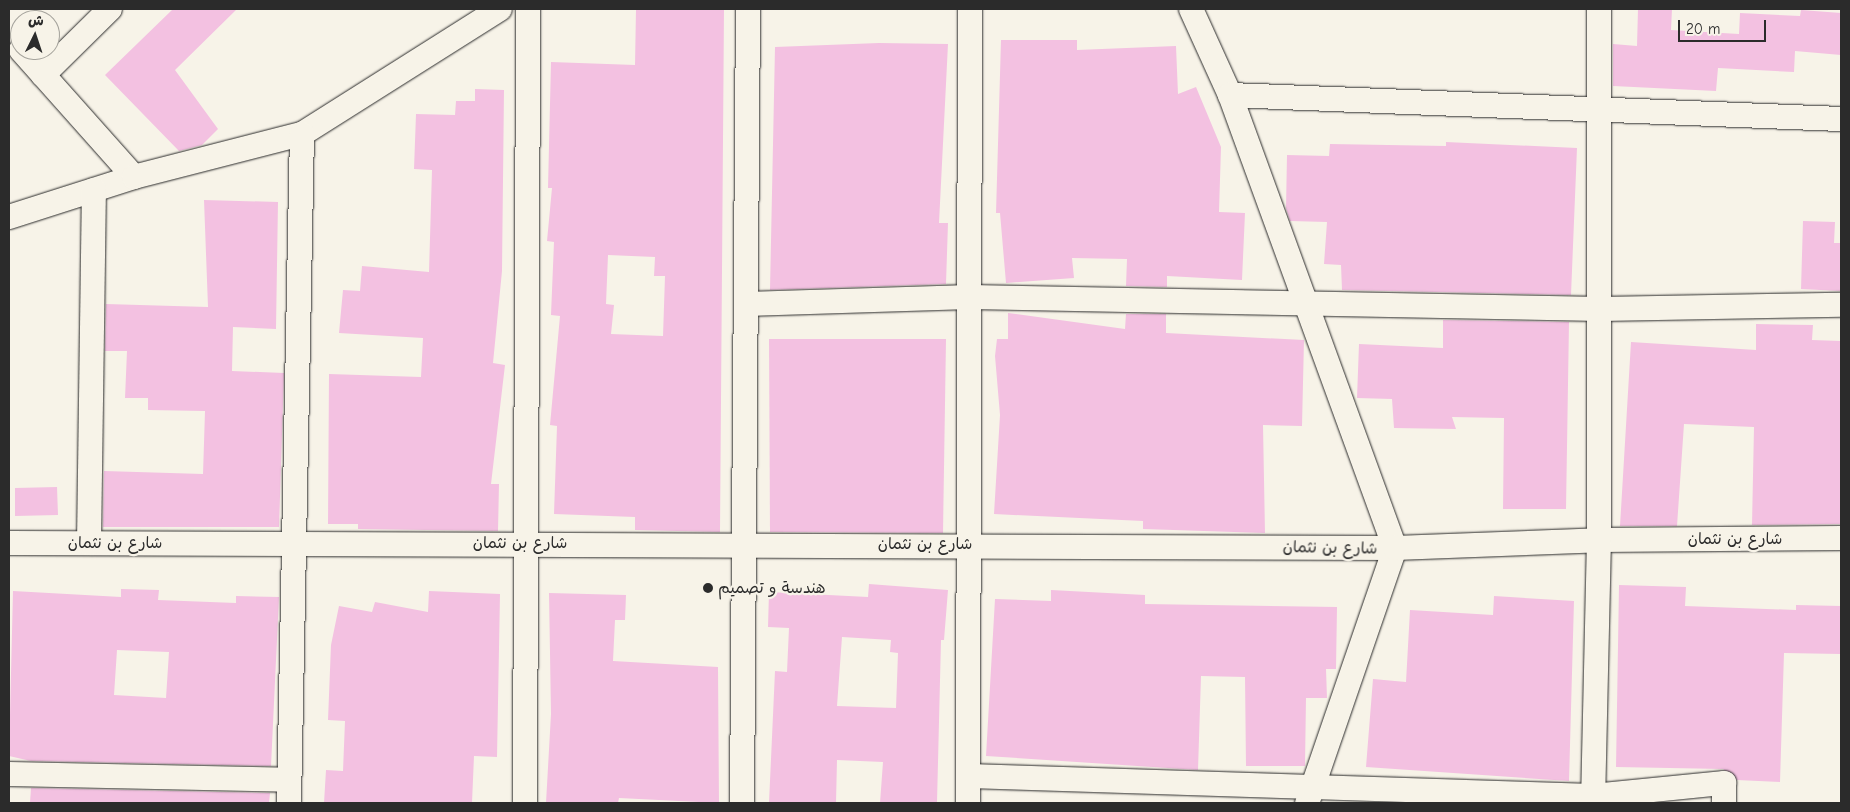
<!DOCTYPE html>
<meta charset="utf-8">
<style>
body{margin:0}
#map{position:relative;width:1850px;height:812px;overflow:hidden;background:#f7f3e8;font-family:"Comic Neue","Playpen Sans Arabic",sans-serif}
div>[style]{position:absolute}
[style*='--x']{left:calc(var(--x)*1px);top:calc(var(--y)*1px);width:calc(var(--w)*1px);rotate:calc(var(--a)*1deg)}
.building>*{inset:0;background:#f3c1e1}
.roads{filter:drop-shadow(0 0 1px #2b2b2b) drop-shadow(0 0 1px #2b2b2b)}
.street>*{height:24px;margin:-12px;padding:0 12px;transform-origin:12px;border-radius:12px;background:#f7f3e8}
.dots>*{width:14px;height:14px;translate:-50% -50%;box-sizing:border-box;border:2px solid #f7f3e8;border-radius:50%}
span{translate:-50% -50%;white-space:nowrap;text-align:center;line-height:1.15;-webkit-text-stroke:4.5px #f7f3e8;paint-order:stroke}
.street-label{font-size:16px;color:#2b2b2b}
.poi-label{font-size:16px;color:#2b2b2b}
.left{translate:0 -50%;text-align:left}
.frame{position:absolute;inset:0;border:10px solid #2b2b2b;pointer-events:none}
.north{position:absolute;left:10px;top:10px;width:50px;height:50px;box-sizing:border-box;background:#f7f3e8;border:1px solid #a5a39c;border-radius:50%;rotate:4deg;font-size:14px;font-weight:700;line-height:20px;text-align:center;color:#2b2b2b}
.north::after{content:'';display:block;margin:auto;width:18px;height:22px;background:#2b2b2b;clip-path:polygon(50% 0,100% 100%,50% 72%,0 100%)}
.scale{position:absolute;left:1678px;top:20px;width:88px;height:22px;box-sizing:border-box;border:2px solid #2b2b2b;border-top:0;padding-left:6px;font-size:15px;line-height:18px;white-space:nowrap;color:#2b2b2b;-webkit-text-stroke:4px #f7f3e8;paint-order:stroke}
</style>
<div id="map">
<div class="building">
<div style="clip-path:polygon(173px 9px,237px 9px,175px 70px,218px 129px,202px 145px,179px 151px,105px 75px)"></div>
<div style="clip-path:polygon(evenodd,636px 9px,724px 9px,720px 532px,635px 530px,635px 517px,554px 514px,557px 426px,550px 425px,560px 316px,551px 315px,554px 242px,547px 241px,552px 188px,548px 188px,551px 62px,635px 65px,636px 9px,608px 255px,655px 257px,654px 276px,665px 276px,663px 336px,611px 334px,614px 305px,606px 304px,608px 255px)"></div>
<div style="clip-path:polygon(1638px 9px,1672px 9px,1671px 30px,1739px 34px,1740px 13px,1800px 16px,1801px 10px,1841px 13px,1841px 55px,1795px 51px,1794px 72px,1718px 68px,1716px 91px,1613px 86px,1613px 44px,1637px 46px)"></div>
<div style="clip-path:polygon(1001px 40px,1077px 40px,1077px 50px,1176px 46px,1178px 94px,1196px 87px,1221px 147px,1219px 212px,1245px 213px,1242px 280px,1167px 276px,1167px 287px,1126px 286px,1127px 259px,1072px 258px,1074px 278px,1006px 283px,1000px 213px,996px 213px)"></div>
<div style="clip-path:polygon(879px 43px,948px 44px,939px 223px,948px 223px,946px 284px,770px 290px,775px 47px)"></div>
<div style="clip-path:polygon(475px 89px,504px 90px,502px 271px,493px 363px,505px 365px,491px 484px,499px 484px,498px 531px,358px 529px,358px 524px,328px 524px,329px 374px,421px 377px,423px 338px,339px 333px,343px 290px,360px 291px,362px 266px,429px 272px,432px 170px,414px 169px,416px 114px,455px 115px,456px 101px,475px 101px)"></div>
<div style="clip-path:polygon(1446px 142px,1577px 148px,1571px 295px,1342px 290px,1341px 265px,1324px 264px,1327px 222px,1290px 221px,1286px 208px,1287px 155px,1329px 156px,1330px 144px,1446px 146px)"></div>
<div style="clip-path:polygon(204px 200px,278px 202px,276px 329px,233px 327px,232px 371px,284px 373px,279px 527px,103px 527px,104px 471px,203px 474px,205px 411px,148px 410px,148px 398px,125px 398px,127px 351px,105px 351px,106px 304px,208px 307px)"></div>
<div style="clip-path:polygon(1803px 221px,1835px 222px,1834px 243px,1841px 243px,1841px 291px,1801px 289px)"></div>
<div style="clip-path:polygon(1008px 313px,1125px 329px,1126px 314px,1166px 314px,1166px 333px,1304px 340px,1302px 426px,1263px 425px,1265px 533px,1143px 529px,1143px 521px,994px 514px,1000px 415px,995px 356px,997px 339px,1008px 339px)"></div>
<div style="clip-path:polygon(1443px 320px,1569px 322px,1566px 509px,1503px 509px,1504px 418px,1452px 417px,1456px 429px,1394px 428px,1392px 399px,1357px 398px,1359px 344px,1443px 348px)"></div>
<div style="clip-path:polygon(1756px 324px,1813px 325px,1812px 340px,1841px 341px,1841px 524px,1752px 525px,1754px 427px,1684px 424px,1677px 526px,1620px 526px,1631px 342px,1756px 350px)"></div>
<div style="clip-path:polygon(769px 339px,946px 339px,943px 533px,770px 532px)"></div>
<div style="clip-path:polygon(57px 487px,58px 515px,15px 516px,15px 488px)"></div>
<div style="clip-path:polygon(evenodd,869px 584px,948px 590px,944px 640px,941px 640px,937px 803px,880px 803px,883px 762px,837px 760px,836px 803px,769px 803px,775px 671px,787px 672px,789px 628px,768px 627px,769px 592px,868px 597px,869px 584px,842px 637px,891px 640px,890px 652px,898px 653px,896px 708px,837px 706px,842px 637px)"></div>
<div style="clip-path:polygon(1619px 585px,1686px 587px,1685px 606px,1796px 610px,1796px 605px,1841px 606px,1841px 654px,1784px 653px,1780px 782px,1737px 780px,1723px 769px,1616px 767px)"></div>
<div style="clip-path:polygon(evenodd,121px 589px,159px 590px,158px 600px,236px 603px,236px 596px,279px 597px,271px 766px,31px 761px,9px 756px,13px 591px,121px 597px,121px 589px,117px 650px,169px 652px,166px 698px,114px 695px,117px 650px)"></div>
<div style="clip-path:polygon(1051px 590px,1145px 595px,1145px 604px,1337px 607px,1336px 669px,1326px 669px,1327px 698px,1306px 698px,1305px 766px,1246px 766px,1245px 677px,1201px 676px,1198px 770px,986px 756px,995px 599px,1051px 601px)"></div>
<div style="clip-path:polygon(429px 591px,500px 594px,497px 757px,474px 756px,472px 803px,324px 803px,326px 770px,343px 771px,345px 721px,328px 720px,331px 645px,339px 606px,372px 612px,375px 602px,428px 612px)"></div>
<div style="clip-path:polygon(549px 593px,626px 595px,625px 620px,615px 620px,613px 661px,718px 667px,719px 803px,619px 798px,618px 803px,546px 803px,551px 714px)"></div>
<div style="clip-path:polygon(1494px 596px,1574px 601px,1569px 781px,1366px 767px,1373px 679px,1406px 682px,1410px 610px,1493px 615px)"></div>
<div style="clip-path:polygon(31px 788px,270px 793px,269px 803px,30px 803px)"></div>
</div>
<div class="roads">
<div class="street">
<div style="--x:1191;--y:9;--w:94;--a:65.6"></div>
<div style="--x:1230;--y:95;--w:482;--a:70"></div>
<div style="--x:1395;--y:548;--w:270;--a:109"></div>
<div style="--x:21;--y:50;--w:170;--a:48.3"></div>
<div style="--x:43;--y:75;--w:94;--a:-44.6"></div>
<div style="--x:1230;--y:95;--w:611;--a:2.25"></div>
<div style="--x:9;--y:217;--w:131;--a:-17.7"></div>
<div style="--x:134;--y:177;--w:173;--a:-14.4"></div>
<div style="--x:302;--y:134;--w:234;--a:-32.3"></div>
<div style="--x:746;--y:304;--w:224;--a:-1.8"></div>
<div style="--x:970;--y:297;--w:631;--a:1.09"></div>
<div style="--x:1601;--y:309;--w:240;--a:-1"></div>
<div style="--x:9;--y:543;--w:1386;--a:0.21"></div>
<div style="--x:1395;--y:548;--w:204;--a:-2.2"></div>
<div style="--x:1599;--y:540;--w:242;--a:-0.5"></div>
<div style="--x:89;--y:543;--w:353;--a:-89.2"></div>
<div style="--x:9;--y:774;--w:280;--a:1.2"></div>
<div style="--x:969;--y:776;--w:624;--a:1.84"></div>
<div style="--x:1593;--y:796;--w:132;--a:-5.7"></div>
<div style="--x:1724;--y:783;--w:20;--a:90"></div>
<div style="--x:289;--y:803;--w:669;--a:-88.89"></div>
<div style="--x:525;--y:803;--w:794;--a:-89.78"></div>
<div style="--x:742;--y:803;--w:794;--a:-89.57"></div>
<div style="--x:968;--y:803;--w:794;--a:-89.86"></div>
<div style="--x:1593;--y:803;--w:263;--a:-88.7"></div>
<div style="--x:1599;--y:540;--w:531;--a:-90"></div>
</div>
</div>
<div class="dots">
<div style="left:708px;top:588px;background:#2b2b2b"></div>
</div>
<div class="street-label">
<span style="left:1735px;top:539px">شارع بن نثمان</span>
<span style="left:115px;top:543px">شارع بن نثمان</span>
<span style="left:520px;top:543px">شارع بن نثمان</span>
<span style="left:925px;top:544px">شارع بن نثمان</span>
<span style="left:1330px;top:548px;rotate:1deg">شارع بن نثمان</span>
</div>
<div class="poi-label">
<span class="left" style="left:718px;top:588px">هندسة و تصميم</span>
</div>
<div class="frame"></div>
<div class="north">ش</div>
<div class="scale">20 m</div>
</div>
